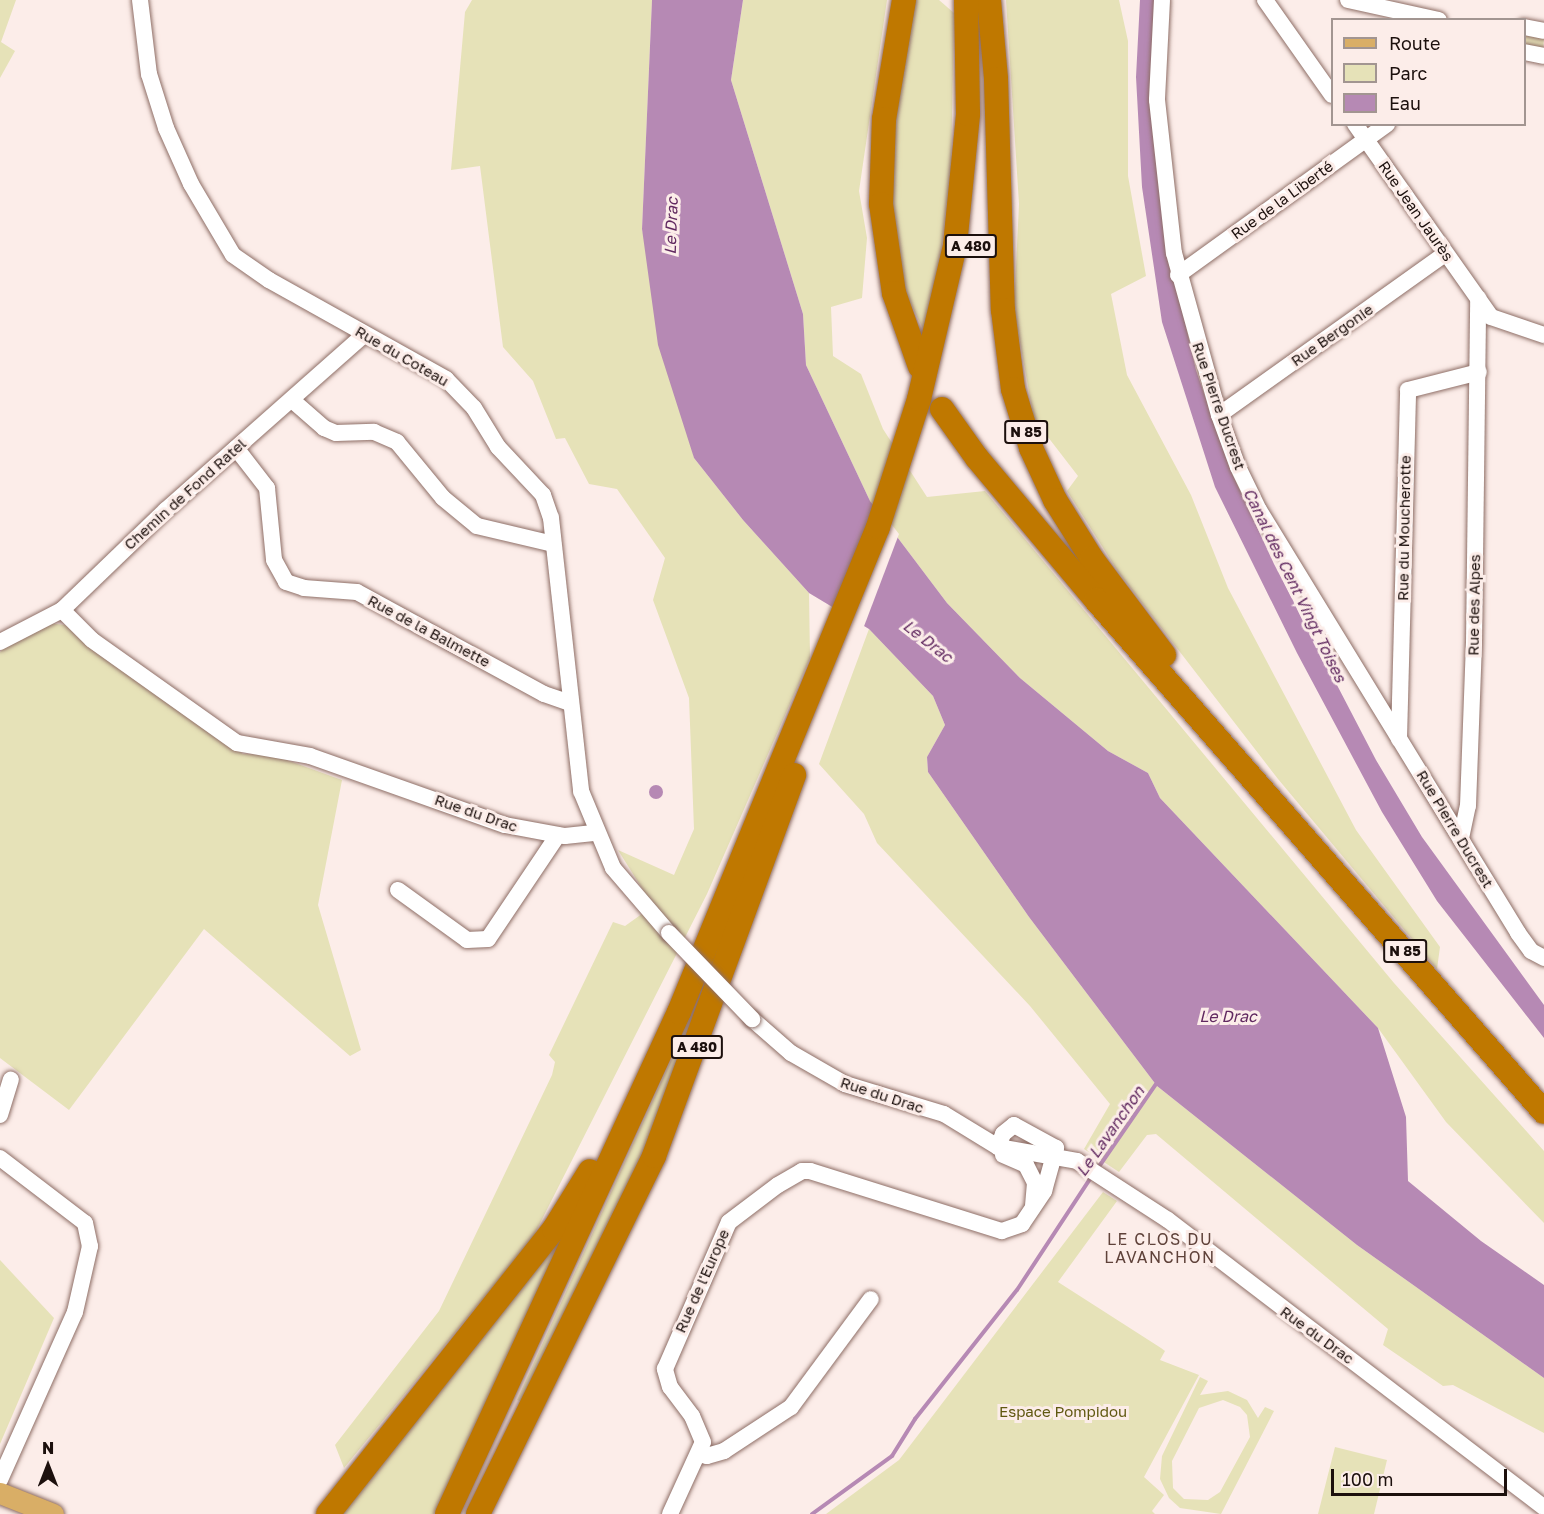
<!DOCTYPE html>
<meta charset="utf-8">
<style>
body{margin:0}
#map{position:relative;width:1544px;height:1514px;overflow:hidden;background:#fcede9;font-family:"Golos Text",sans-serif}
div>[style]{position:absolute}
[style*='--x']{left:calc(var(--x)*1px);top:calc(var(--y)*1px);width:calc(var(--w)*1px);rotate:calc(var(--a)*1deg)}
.green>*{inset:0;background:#e6e2b8}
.water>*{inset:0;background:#b689b4}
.round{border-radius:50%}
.pier>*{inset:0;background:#fcede9}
.stream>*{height:4px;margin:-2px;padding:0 2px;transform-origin:2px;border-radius:2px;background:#b689b4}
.roads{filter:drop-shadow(0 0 2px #8e6e66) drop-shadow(0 0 2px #8e6e66)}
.minor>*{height:16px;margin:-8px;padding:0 8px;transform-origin:8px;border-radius:8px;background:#fff}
.major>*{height:21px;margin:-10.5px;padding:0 10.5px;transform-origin:10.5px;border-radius:10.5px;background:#d9ae66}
.highway>*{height:24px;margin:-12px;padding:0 12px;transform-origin:12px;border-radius:12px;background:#bf7800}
.bridges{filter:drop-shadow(0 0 2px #8e6e66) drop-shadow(0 0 2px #8e6e66)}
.minor-bridge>*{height:16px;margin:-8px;padding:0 8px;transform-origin:8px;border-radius:8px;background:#fff}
span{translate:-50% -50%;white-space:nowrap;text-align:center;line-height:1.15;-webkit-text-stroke:6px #fcede9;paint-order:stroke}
.shield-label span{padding:2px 4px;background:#fcede9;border:2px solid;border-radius:4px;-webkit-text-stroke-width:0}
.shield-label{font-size:14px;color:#1c100d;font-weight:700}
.street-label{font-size:15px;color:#1c100d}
.park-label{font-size:15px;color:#605810}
.water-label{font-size:16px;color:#612960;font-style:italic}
.neighbourhood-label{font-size:16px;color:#5f423a;letter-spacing:1.5px}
.legend{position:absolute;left:1331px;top:18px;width:195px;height:108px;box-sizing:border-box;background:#fcede9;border:2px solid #a29591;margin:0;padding:8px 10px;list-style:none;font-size:18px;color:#1c100d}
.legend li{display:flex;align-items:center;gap:12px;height:30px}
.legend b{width:30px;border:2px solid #a29591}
.north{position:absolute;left:18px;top:1436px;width:60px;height:60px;-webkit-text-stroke:4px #fcede9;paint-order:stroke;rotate:0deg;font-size:16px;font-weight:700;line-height:24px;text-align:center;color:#1c100d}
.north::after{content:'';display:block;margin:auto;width:21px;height:27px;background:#1c100d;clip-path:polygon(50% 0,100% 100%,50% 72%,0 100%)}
.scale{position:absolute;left:1331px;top:1469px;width:176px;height:27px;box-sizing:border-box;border:3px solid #1c100d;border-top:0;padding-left:8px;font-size:18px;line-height:21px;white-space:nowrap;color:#1c100d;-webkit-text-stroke:4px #fcede9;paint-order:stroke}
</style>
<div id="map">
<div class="green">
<div style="clip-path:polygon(0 0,16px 0,1px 42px,15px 51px,0 78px)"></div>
<div style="clip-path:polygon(472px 0,652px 0,642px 229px,694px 458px,743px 520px,809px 593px,810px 658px,707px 894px,532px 1239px,344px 1468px,335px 1445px,439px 1311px,552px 1075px,555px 1062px,549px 1055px,613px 922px,625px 926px,653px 906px,618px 850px,674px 875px,694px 829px,689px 698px,653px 600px,665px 558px,617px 489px,589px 484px,565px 438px,556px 439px,533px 381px,503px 347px,480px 166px,451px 170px,465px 12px)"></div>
<div style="clip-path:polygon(743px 0,887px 0,859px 191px,867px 238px,862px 298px,831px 307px,833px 356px,861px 374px,883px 429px,927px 497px,985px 491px,1394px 983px,1544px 1151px,1544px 1223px,1446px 1122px,1378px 1028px,1160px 798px,1148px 773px,1108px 751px,1020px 678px,947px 603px,870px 501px,806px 365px,803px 314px,731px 80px)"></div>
<div style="clip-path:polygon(915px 0,939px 0,954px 13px,951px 168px,939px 270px,924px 331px,906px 294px,887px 160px)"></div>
<div style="clip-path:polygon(1006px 0,1119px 0,1128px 41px,1128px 176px,1146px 276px,1111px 294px,1127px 375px,1191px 495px,1228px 588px,1356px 830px,1440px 947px,1437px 969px,1278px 779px,1119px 573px,1067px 491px,1078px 476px,1034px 419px,1014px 309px,1019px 204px)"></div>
<div style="clip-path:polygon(1524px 31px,1544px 35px,1543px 53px,1525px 49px)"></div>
<div style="clip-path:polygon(48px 623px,65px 625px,243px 754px,273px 755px,342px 780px,318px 905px,361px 1050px,350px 1056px,204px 929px,69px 1110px,0 1058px,0 652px,9px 643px)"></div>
<div style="clip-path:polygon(869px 629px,933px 696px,945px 725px,927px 757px,928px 772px,1029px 917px,1157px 1086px,1357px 1245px,1544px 1378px,1544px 1433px,1453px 1385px,1443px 1386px,1383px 1345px,1388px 1329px,1156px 1134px,1147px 1135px,1119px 1172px,1084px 1149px,1110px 1104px,1030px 1006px,877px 843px,864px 814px,819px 764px)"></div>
<div style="clip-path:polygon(703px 978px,710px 985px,669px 1100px,523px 1402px,517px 1400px,676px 1049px)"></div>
<div style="clip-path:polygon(1103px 1192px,1117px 1201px,1058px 1282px,1161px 1348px,1165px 1351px,1160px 1360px,1199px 1375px,1144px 1477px,1164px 1495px,1152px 1511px,1155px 1514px,826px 1514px,899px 1460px)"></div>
<div style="clip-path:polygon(566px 1233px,434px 1514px,336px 1514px)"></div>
<div style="clip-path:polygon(0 1260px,54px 1318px,0 1444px)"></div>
<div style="clip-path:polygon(evenodd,1200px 1377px,1208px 1381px,1200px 1395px,1228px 1391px,1247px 1400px,1258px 1418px,1265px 1407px,1274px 1411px,1221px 1514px,1180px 1508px,1169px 1498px,1160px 1479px,1162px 1456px,1200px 1377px,1223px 1400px,1240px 1407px,1247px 1415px,1250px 1437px,1220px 1492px,1208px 1500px,1184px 1499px,1173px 1488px,1172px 1461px,1199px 1408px,1223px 1400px)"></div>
<div style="clip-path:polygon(1335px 1447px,1387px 1460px,1374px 1514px,1318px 1514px)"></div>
</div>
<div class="water">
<div style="clip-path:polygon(652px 0,743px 0,731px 80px,803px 314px,806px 365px,870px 501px,947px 603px,1020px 678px,1108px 751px,1148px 773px,1160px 798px,1378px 1028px,1406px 1117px,1408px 1181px,1481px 1241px,1544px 1285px,1544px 1378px,1357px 1245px,1157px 1086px,1029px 917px,928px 772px,927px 757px,945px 725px,933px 696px,869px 629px,809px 593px,743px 520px,694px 458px,658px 345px,642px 229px)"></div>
<div style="clip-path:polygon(1140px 0,1157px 0,1176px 283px,1196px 370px,1230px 469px,1274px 564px,1376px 760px,1422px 837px,1544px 1005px,1544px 1038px,1437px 901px,1382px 812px,1297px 653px,1215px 487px,1162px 322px,1153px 261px,1142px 187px,1136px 77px)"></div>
<div class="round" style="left:649px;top:785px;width:14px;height:14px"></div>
</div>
<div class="pier">
<div style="clip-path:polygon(875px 503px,899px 534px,863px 629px,835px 612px)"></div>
</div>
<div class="stream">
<div style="--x:1098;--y:1168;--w:102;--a:-55.4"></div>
<div style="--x:812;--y:1514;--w:99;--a:-35.9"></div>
<div style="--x:892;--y:1456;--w:44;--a:-58.1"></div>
<div style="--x:915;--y:1419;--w:164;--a:-51.7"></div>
<div style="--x:1017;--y:1290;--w:136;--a:-56.7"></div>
</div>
<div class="roads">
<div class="minor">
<div style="--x:140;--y:0;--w:75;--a:83.1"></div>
<div style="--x:149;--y:74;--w:57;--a:72.5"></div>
<div style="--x:166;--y:128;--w:61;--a:65.9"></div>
<div style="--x:191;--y:184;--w:82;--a:59.4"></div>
<div style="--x:233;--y:255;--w:44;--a:34.8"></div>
<div style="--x:269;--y:280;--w:203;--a:29.2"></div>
<div style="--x:446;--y:379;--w:40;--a:46"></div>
<div style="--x:474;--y:408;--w:46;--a:58.4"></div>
<div style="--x:498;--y:447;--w:66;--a:46.8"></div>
<div style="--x:543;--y:495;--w:24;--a:71"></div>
<div style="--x:551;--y:518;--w:275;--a:83.7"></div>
<div style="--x:581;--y:791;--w:83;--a:67.4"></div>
<div style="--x:613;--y:868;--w:86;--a:49.3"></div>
<div style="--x:1162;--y:0;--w:100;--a:92.9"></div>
<div style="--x:1157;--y:100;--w:154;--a:83.7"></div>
<div style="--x:1174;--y:253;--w:168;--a:74.5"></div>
<div style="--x:1219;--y:415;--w:55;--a:69.9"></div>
<div style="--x:1238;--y:467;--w:48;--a:64"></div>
<div style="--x:1259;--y:510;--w:496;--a:58.5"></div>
<div style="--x:1518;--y:933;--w:22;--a:54"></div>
<div style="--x:1531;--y:951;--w:15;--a:28"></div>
<div style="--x:1265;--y:0;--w:116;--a:54.8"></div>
<div style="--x:1348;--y:0;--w:93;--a:12.4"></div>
<div style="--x:1524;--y:27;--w:20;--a:11"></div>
<div style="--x:1524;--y:52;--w:20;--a:11"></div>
<div style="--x:1355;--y:124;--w:236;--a:54.8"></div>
<div style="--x:1491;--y:317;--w:56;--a:18.8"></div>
<div style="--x:1178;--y:275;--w:258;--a:-35.8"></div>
<div style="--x:292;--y:400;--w:43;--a:41.2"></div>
<div style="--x:324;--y:428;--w:13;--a:23"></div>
<div style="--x:336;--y:433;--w:38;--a:-2"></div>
<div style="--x:374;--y:432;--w:25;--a:23"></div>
<div style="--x:397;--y:442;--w:72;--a:50.6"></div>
<div style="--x:443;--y:498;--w:44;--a:39.5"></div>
<div style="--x:477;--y:526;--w:78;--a:13.3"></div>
<div style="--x:1219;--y:415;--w:277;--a:-35.5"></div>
<div style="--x:236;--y:448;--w:51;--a:52.2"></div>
<div style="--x:267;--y:488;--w:72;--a:84.4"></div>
<div style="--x:274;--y:560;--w:25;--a:61"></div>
<div style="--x:286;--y:582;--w:19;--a:18"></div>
<div style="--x:304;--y:588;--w:53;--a:4.3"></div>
<div style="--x:357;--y:592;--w:213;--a:28.6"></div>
<div style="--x:544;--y:694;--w:28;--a:19"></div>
<div style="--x:62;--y:610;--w:42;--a:45"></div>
<div style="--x:92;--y:640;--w:178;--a:35.4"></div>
<div style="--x:237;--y:743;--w:74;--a:10.1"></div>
<div style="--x:310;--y:756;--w:207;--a:19.5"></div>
<div style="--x:505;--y:825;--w:61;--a:10.4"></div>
<div style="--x:565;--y:836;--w:31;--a:-6"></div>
<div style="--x:0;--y:642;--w:70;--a:-27.3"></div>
<div style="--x:62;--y:610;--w:144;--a:-43.9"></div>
<div style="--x:166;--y:510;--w:264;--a:-41.5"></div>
<div style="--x:1399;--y:739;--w:349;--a:-88.5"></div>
<div style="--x:1408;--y:390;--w:73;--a:-14.2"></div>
<div style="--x:1461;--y:838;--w:33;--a:-78"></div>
<div style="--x:1468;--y:806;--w:163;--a:-87.9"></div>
<div style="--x:1474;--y:643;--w:345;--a:-89.3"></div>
<div style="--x:398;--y:890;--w:85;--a:35.9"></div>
<div style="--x:467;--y:940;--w:21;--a:-3"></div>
<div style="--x:488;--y:939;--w:125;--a:-56.1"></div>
<div style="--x:752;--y:1019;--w:52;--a:41.1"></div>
<div style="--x:791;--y:1053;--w:62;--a:29.9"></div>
<div style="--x:845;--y:1084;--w:103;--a:16.9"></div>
<div style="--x:944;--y:1114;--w:63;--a:31.4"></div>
<div style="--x:998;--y:1147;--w:80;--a:10"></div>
<div style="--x:1077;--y:1161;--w:108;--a:33"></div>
<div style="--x:1168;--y:1220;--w:473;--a:37.4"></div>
<div style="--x:0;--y:1115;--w:37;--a:-73"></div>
<div style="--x:1003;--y:1155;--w:25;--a:23"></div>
<div style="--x:1026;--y:1165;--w:20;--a:63"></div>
<div style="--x:1035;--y:1183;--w:22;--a:95"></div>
<div style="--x:0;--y:1158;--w:107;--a:37.4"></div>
<div style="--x:85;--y:1223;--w:24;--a:78"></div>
<div style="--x:90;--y:1246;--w:68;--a:102.8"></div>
<div style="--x:75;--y:1312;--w:184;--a:114.1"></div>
<div style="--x:698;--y:1454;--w:9;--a:13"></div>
<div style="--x:707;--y:1456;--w:18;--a:-16"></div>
<div style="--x:724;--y:1451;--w:80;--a:-33.3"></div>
<div style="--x:791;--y:1407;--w:134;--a:-53.5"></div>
<div style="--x:670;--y:1514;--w:79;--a:-65.4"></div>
<div style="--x:703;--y:1442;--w:28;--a:-113"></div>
<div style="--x:692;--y:1416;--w:36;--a:-127"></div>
<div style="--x:670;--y:1387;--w:19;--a:-106"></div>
<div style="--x:665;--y:1369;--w:160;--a:-66.5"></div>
<div style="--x:729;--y:1222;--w:61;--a:-37.1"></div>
<div style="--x:778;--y:1185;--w:28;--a:-30"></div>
<div style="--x:802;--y:1171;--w:8;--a:0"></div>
<div style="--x:810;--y:1171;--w:201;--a:17.4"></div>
<div style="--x:1002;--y:1231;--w:21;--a:-19"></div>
<div style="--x:1022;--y:1224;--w:40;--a:-56"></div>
<div style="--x:1044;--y:1191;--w:45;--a:-74.4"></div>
<div style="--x:1056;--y:1148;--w:48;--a:-151.3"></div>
<div style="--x:1014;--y:1125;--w:14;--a:141"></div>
<div style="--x:1003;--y:1134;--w:14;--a:111"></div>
</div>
<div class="major">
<div style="--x:0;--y:1493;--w:57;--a:21.6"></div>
</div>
<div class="highway">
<div style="--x:904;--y:0;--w:121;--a:99.5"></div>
<div style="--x:884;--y:119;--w:85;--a:92"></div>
<div style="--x:881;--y:204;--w:90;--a:81.7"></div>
<div style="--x:894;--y:293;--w:78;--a:70.6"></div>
<div style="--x:989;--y:0;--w:79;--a:84.9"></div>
<div style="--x:996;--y:79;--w:231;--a:88.3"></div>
<div style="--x:1003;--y:310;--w:80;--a:82.8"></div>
<div style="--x:1013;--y:389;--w:62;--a:73"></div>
<div style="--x:1031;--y:448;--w:57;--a:65.2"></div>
<div style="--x:1055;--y:500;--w:70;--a:57.9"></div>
<div style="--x:1092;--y:559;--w:120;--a:53.1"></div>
<div style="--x:942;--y:409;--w:60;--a:54.5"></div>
<div style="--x:977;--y:458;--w:185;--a:50"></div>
<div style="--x:1096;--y:600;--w:680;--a:48.81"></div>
<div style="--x:328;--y:1514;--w:364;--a:-51.6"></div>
<div style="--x:554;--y:1229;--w:68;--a:-58.2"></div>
<div style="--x:447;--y:1514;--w:553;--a:-65.2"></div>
<div style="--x:679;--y:1012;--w:524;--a:-67.69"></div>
<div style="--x:878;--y:527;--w:134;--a:-72.2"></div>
<div style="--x:919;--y:399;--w:158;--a:-76.8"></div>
<div style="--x:955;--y:245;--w:132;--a:-84.3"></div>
<div style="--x:968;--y:114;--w:114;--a:-91"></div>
<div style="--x:478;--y:1514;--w:399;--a:-63.8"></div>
<div style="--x:654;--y:1156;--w:406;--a:-69.8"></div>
</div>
</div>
<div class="bridges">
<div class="minor-bridge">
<div style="--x:669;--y:933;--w:120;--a:46"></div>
</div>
</div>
<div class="shield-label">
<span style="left:971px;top:246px">A 480</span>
<span style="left:1026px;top:432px">N 85</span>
<span style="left:1405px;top:951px">N 85</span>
<span style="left:697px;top:1047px">A 480</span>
</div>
<div class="street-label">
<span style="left:1282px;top:200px;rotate:-36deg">Rue de la Liberté</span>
<span style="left:1416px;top:211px;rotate:55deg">Rue Jean Jaurès</span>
<span style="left:1332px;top:335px;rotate:-35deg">Rue Bergonie</span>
<span style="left:402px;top:356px;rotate:30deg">Rue du Coteau</span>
<span style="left:1219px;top:406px;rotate:71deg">Rue Pierre Ducrest</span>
<span style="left:185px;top:494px;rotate:-42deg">Chemin de Fond Ratel</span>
<span style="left:1404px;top:528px;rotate:-89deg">Rue du Moucherotte</span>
<span style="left:1474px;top:605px;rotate:-89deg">Rue des Alpes</span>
<span style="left:429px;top:631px;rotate:28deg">Rue de la Balmette</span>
<span style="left:476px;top:813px;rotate:19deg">Rue du Drac</span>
<span style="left:1455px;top:829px;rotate:59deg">Rue Pierre Ducrest</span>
<span style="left:882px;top:1095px;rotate:18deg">Rue du Drac</span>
<span style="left:702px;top:1281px;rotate:-66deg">Rue de l'Europe</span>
<span style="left:1317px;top:1335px;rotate:36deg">Rue du Drac</span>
</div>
<div class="park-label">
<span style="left:1063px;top:1412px">Espace Pompidou</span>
</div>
<div class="water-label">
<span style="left:671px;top:226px;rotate:-88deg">Le Drac</span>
<span style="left:1295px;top:585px;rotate:64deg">Canal des Cent Vingt Toises</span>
<span style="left:928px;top:641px;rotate:38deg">Le Drac</span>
<span style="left:1228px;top:1016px">Le Drac</span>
<span style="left:1110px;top:1131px;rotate:-55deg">Le Lavanchon</span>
</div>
<div class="neighbourhood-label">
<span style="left:1160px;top:1248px">LE CLOS DU<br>LAVANCHON</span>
</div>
<ul class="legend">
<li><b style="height:8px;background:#d9ae66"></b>Route</li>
<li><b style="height:16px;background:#e6e2b8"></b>Parc</li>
<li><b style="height:16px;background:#b689b4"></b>Eau</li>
</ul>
<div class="north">N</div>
<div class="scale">100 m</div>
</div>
